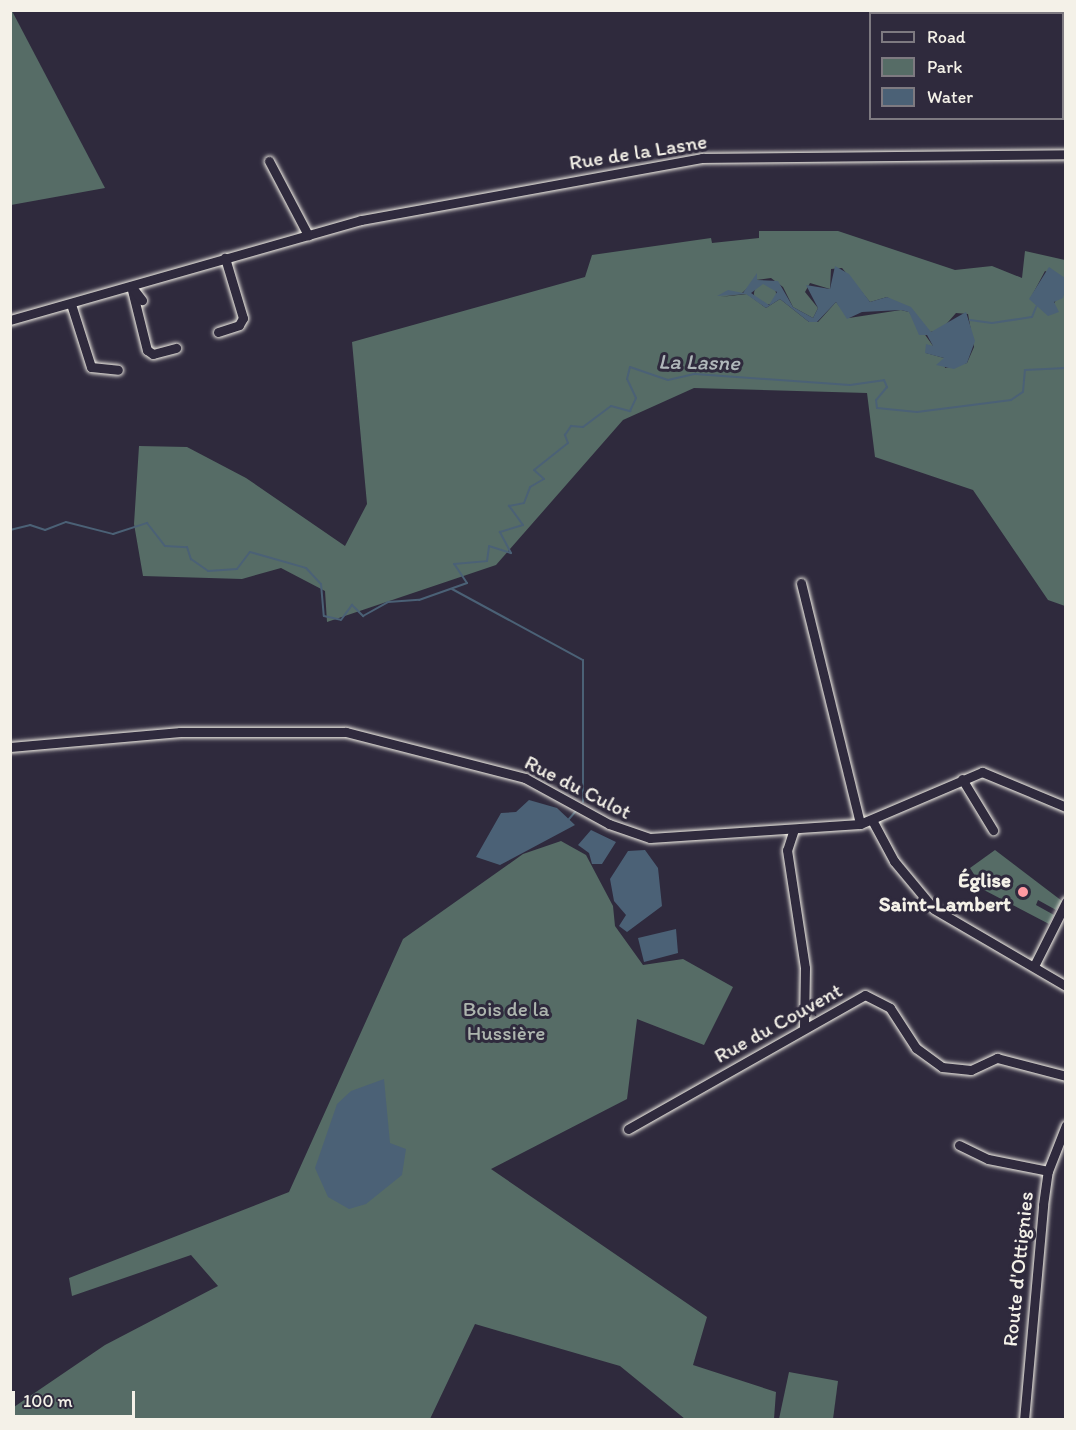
<!DOCTYPE html>
<meta charset="utf-8">
<style>
body{margin:0}
#map{position:relative;width:1076px;height:1430px;overflow:hidden;background:#2f2a3d;font-family:Itim,sans-serif}
div>[style]{position:absolute}
[style*='--x']{left:calc(var(--x)*1px);top:calc(var(--y)*1px);width:calc(var(--w)*1px);rotate:calc(var(--a)*1deg)}
.green>*{inset:0;background:#566c66}
.round{border-radius:50%}
.water>*{inset:0;background:#4b6176}
.stream>*{height:2px;margin:-1px;padding:0 1px;transform-origin:1px;border-radius:1px;background:#4b6176}
.roads{filter:drop-shadow(0 0 2px #f4f1e8) drop-shadow(0 0 2px #f4f1e8)}
.minor>*{height:9px;margin:-4.5px;padding:0 4.5px;transform-origin:4.5px;border-radius:4.5px;background:#2f2a3d}
.dots>*{width:16px;height:16px;translate:-50% -50%;box-sizing:border-box;border:3px solid #2f2a3d;border-radius:50%}
span{translate:-50% -50%;white-space:nowrap;text-align:center;line-height:1.15;-webkit-text-stroke:6px #2f2a3d;paint-order:stroke}
.street-label{font-size:21px;color:#f4f1e8}
.poi-label{font-size:21px;color:#f4f1e8;font-weight:700}
.right{translate:-100% -50%;text-align:right}
.park-label{font-size:21px;color:#adb5ae}
.water-label{font-size:22px;color:#b0b7ba;font-style:italic}
.frame{position:absolute;inset:0;border:12px solid #f4f1e8;pointer-events:none}
.legend{position:absolute;left:869px;top:12px;width:195px;height:108px;box-sizing:border-box;background:#2f2a3d;border:2px solid #7e7a81;margin:0;padding:8px 10px;list-style:none;font-size:18px;color:#f4f1e8}
.legend li{display:flex;align-items:center;gap:12px;height:30px}
.legend b{width:30px;border:2px solid #7e7a81}
.scale{position:absolute;left:12px;top:1391px;width:123px;height:27px;box-sizing:border-box;border:3px solid #f4f1e8;border-top:0;padding-left:8px;font-size:18px;line-height:21px;white-space:nowrap;color:#f4f1e8;-webkit-text-stroke:4px #2f2a3d;paint-order:stroke}
</style>
<div id="map">
<div class="green">
<div style="clip-path:polygon(10px 11px,12px 11px,105px 188px,11px 205px)"></div>
<div style="clip-path:polygon(evenodd,759px 231px,838px 231px,955px 270px,992px 266px,1022px 278px,1025px 251px,1065px 260px,1065px 280px,1045px 271px,1030px 299px,1053px 305px,1065px 286px,1065px 606px,1048px 600px,973px 490px,875px 457px,867px 393px,694px 388px,623px 420px,496px 565px,327px 622px,325px 591px,281px 568px,242px 579px,143px 576px,134px 524px,139px 446px,187px 447px,246px 478px,345px 546px,367px 504px,352px 342px,585px 277px,592px 255px,711px 238px,712px 243px,759px 238px,759px 231px,842px 268px,870px 302px,887px 297px,919px 319px,930px 332px,941px 330px,956px 313px,968px 314px,974px 347px,967px 363px,945px 368px,944px 358px,926px 353px,933px 346px,909px 312px,901px 310px,849px 318px,836px 302px,818px 322px,809px 322px,780px 299px,766px 308px,747px 294px,720px 297px,741px 294px,756px 280px,771px 278px,783px 287px,793px 307px,813px 318px,818px 308px,805px 292px,810px 283px,830px 289px,831px 269px,842px 268px)"></div>
<div class="round" style="left:754px;top:283px;width:22px;height:22px"></div>
<div style="clip-path:polygon(561px 841px,586px 855px,613px 906px,615px 926px,643px 965px,683px 959px,733px 987px,704px 1045px,637px 1019px,627px 1099px,491px 1169px,707px 1317px,693px 1365px,776px 1392px,774px 1419px,685px 1419px,620px 1366px,475px 1324px,430px 1419px,11px 1420px,11px 1409px,105px 1345px,218px 1286px,191px 1255px,72px 1296px,69px 1278px,289px 1192px,403px 939px,523px 854px)"></div>
<div style="clip-path:polygon(995px 850px,1062px 901px,1056px 910px,1038px 900px,1036px 905px,1054px 915px,1049px 924px,984px 890px,970px 868px)"></div>
<div style="clip-path:polygon(789px 1372px,838px 1381px,833px 1419px,779px 1419px)"></div>
</div>
<div class="water">
<div style="clip-path:polygon(evenodd,835px 266px,849px 274px,870px 302px,887px 297px,911px 307px,931px 332px,966px 312px,975px 341px,967px 363px,954px 369px,936px 365px,944px 358px,925px 353px,926px 344px,933px 346px,927px 335px,919px 335px,909px 312px,901px 310px,862px 312px,847px 319px,836px 302px,817px 322px,809px 322px,780px 299px,766px 308px,746px 294px,717px 296px,728px 290px,743px 293px,757px 273px,757px 280px,778px 281px,793px 307px,813px 318px,818px 308px,806px 285px,830px 289px,835px 266px,763px 284px,777px 292px,769px 305px,751px 293px,763px 284px)"></div>
<div style="clip-path:polygon(1049px 267px,1065px 278px,1066px 286px,1063px 298px,1054px 302px,1059px 312px,1048px 316px,1029px 299px)"></div>
<div style="clip-path:polygon(529px 800px,557px 808px,575px 825px,500px 865px,476px 857px,501px 813px,516px 812px)"></div>
<div style="clip-path:polygon(591px 830px,616px 842px,602px 864px,592px 864px,589px 853px,578px 845px)"></div>
<div style="clip-path:polygon(645px 850px,658px 868px,662px 906px,627px 932px,619px 926px,626px 915px,614px 901px,610px 879px,628px 851px)"></div>
<div style="clip-path:polygon(676px 929px,678px 953px,644px 962px,638px 938px)"></div>
<div style="clip-path:polygon(384px 1079px,390px 1143px,406px 1149px,402px 1175px,366px 1204px,349px 1209px,328px 1197px,315px 1168px,337px 1104px,351px 1091px)"></div>
</div>
<div class="stream">
<div style="--x:1053;--y:10;--w:4;--a:63"></div>
<div style="--x:1062;--y:26;--w:6;--a:51"></div>
<div style="--x:970;--y:320;--w:22;--a:8"></div>
<div style="--x:992;--y:323;--w:40;--a:-8.5"></div>
<div style="--x:1032;--y:317;--w:11;--a:-68"></div>
<div style="--x:10;--y:530;--w:21;--a:-14"></div>
<div style="--x:30;--y:525;--w:16;--a:18"></div>
<div style="--x:45;--y:530;--w:22;--a:-21"></div>
<div style="--x:66;--y:522;--w:49;--a:14.3"></div>
<div style="--x:113;--y:534;--w:36;--a:-18"></div>
<div style="--x:147;--y:523;--w:29;--a:52"></div>
<div style="--x:165;--y:546;--w:22;--a:3"></div>
<div style="--x:187;--y:547;--w:13;--a:72"></div>
<div style="--x:191;--y:559;--w:21;--a:35"></div>
<div style="--x:208;--y:571;--w:29;--a:-4"></div>
<div style="--x:237;--y:569;--w:21;--a:-53"></div>
<div style="--x:250;--y:552;--w:58;--a:15.9"></div>
<div style="--x:306;--y:568;--w:22;--a:47"></div>
<div style="--x:321;--y:584;--w:32;--a:85"></div>
<div style="--x:324;--y:616;--w:17;--a:13"></div>
<div style="--x:341;--y:620;--w:19;--a:-54"></div>
<div style="--x:352;--y:605;--w:16;--a:45"></div>
<div style="--x:363;--y:616;--w:29;--a:-29"></div>
<div style="--x:388;--y:602;--w:31;--a:-4"></div>
<div style="--x:419;--y:600;--w:51;--a:-19.5"></div>
<div style="--x:467;--y:583;--w:23;--a:-124"></div>
<div style="--x:454;--y:564;--w:33;--a:-5"></div>
<div style="--x:487;--y:561;--w:15;--a:-82"></div>
<div style="--x:489;--y:546;--w:23;--a:18"></div>
<div style="--x:511;--y:553;--w:24;--a:-118"></div>
<div style="--x:500;--y:532;--w:24;--a:-17"></div>
<div style="--x:523;--y:525;--w:24;--a:-126"></div>
<div style="--x:509;--y:506;--w:15;--a:-11"></div>
<div style="--x:524;--y:503;--w:17;--a:-69"></div>
<div style="--x:530;--y:487;--w:16;--a:-30"></div>
<div style="--x:544;--y:479;--w:13;--a:-138"></div>
<div style="--x:534;--y:470;--w:43;--a:-38.5"></div>
<div style="--x:568;--y:443;--w:9;--a:-111"></div>
<div style="--x:565;--y:435;--w:11;--a:-56"></div>
<div style="--x:571;--y:426;--w:12;--a:5"></div>
<div style="--x:583;--y:427;--w:35;--a:-37"></div>
<div style="--x:611;--y:406;--w:20;--a:15"></div>
<div style="--x:630;--y:411;--w:14;--a:-65"></div>
<div style="--x:636;--y:398;--w:21;--a:-115"></div>
<div style="--x:627;--y:379;--w:12;--a:-76"></div>
<div style="--x:630;--y:367;--w:40;--a:18.9"></div>
<div style="--x:668;--y:380;--w:28;--a:-13"></div>
<div style="--x:695;--y:374;--w:155;--a:4.1"></div>
<div style="--x:850;--y:385;--w:34;--a:-8"></div>
<div style="--x:884;--y:380;--w:8;--a:67"></div>
<div style="--x:887;--y:387;--w:17;--a:130"></div>
<div style="--x:876;--y:400;--w:8;--a:83"></div>
<div style="--x:877;--y:408;--w:40;--a:5.7"></div>
<div style="--x:917;--y:412;--w:95;--a:-7.3"></div>
<div style="--x:1011;--y:400;--w:14;--a:-34"></div>
<div style="--x:1023;--y:392;--w:22;--a:-85"></div>
<div style="--x:1025;--y:370;--w:41;--a:-2.8"></div>
<div style="--x:452;--y:589;--w:149;--a:28.5"></div>
<div style="--x:583;--y:660;--w:142;--a:90"></div>
<div style="--x:569;--y:819;--w:11;--a:-49"></div>
</div>
<div class="roads">
<div class="minor">
<div style="--x:269;--y:161;--w:84;--a:62.2"></div>
<div style="--x:131;--y:286;--w:66;--a:76"></div>
<div style="--x:147;--y:350;--w:7;--a:34"></div>
<div style="--x:153;--y:354;--w:24;--a:-15"></div>
<div style="--x:131;--y:286;--w:18;--a:52"></div>
<div style="--x:71;--y:304;--w:66;--a:72.4"></div>
<div style="--x:91;--y:367;--w:27;--a:6"></div>
<div style="--x:10;--y:320;--w:365;--a:-15.9"></div>
<div style="--x:361;--y:220;--w:347;--a:-10.3"></div>
<div style="--x:702;--y:158;--w:364;--a:-0.6"></div>
<div style="--x:218;--y:332;--w:22;--a:-18"></div>
<div style="--x:239;--y:325;--w:8;--a:-60"></div>
<div style="--x:243;--y:318;--w:63;--a:-106.7"></div>
<div style="--x:801;--y:583;--w:248;--a:76.2"></div>
<div style="--x:10;--y:747;--w:171;--a:-5"></div>
<div style="--x:180;--y:732;--w:166;--a:0"></div>
<div style="--x:346;--y:732;--w:185;--a:14.4"></div>
<div style="--x:525;--y:778;--w:96;--a:28.7"></div>
<div style="--x:609;--y:824;--w:43;--a:18.9"></div>
<div style="--x:650;--y:838;--w:210;--a:-3.8"></div>
<div style="--x:860;--y:824;--w:133;--a:-23.1"></div>
<div style="--x:982;--y:772;--w:91;--a:22.6"></div>
<div style="--x:962;--y:779;--w:60;--a:58.7"></div>
<div style="--x:872;--y:820;--w:47;--a:61.8"></div>
<div style="--x:894;--y:861;--w:62;--a:50.2"></div>
<div style="--x:934;--y:909;--w:153;--a:30.3"></div>
<div style="--x:794;--y:829;--w:22;--a:108"></div>
<div style="--x:787;--y:850;--w:119;--a:81.3"></div>
<div style="--x:805;--y:968;--w:59;--a:91"></div>
<div style="--x:1034;--y:966;--w:72;--a:-63.4"></div>
<div style="--x:628;--y:1129;--w:272;--a:-29.5"></div>
<div style="--x:865;--y:995;--w:28;--a:27"></div>
<div style="--x:890;--y:1008;--w:48;--a:57"></div>
<div style="--x:916;--y:1048;--w:32;--a:36"></div>
<div style="--x:942;--y:1067;--w:29;--a:6"></div>
<div style="--x:971;--y:1070;--w:29;--a:-25"></div>
<div style="--x:997;--y:1058;--w:71;--a:14.6"></div>
<div style="--x:959;--y:1145;--w:32;--a:26"></div>
<div style="--x:988;--y:1159;--w:61;--a:11.3"></div>
<div style="--x:1024;--y:1420;--w:216;--a:-84.9"></div>
<div style="--x:1043;--y:1205;--w:34;--a:-82"></div>
<div style="--x:1048;--y:1171;--w:49;--a:-68.6"></div>
</div>
</div>
<div class="dots">
<div style="left:1023px;top:892px;background:#ff9aa2"></div>
</div>
<div class="street-label">
<span style="left:638px;top:152px;rotate:-9deg">Rue de la Lasne</span>
<span style="left:578px;top:787px;rotate:27deg">Rue du Culot</span>
<span style="left:778px;top:1023px;rotate:-29deg">Rue du Couvent</span>
<span style="left:1018px;top:1269px;rotate:-84deg">Route d'Ottignies</span>
</div>
<div class="poi-label">
<span class="right" style="left:1011px;top:892px">Église<br>Saint-Lambert</span>
</div>
<div class="park-label">
<span style="left:506px;top:1021px">Bois de la<br>Hussière</span>
</div>
<div class="water-label">
<span style="left:699px;top:362px;rotate:1deg">La Lasne</span>
</div>
<div class="frame"></div>
<ul class="legend">
<li><b style="height:8px;background:#2f2a3d"></b>Road</li>
<li><b style="height:16px;background:#566c66"></b>Park</li>
<li><b style="height:16px;background:#4b6176"></b>Water</li>
</ul>
<div class="scale">100 m</div>
</div>
